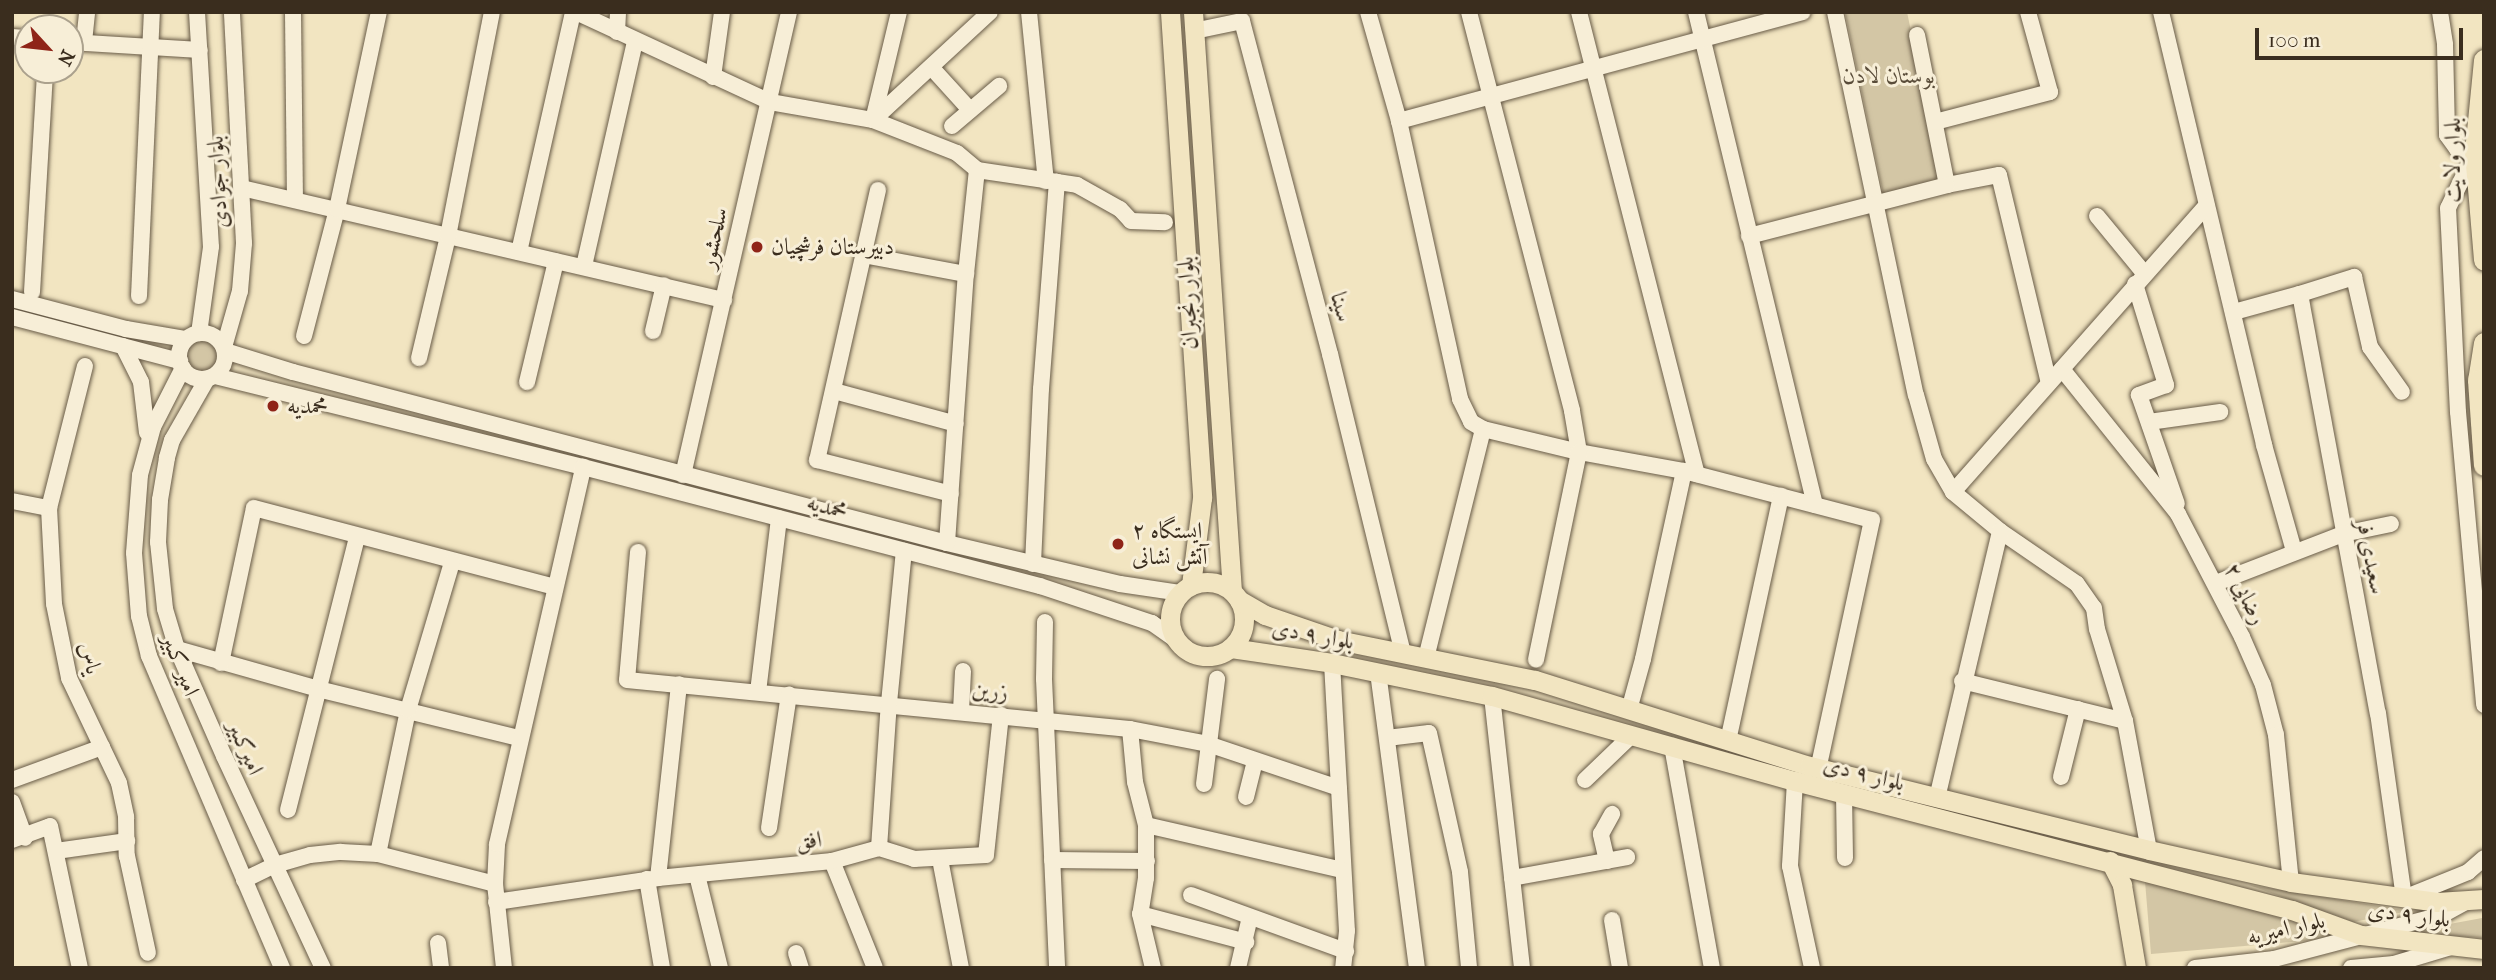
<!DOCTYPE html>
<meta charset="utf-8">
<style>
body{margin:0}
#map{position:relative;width:2496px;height:980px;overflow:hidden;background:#f2e5c1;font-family:"IM FELL French Canon",Amiri,serif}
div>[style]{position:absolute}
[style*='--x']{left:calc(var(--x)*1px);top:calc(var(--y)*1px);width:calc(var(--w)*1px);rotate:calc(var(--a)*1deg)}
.green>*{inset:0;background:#d3c6a5}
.round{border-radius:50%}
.roads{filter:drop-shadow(0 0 2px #685b47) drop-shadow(0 0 2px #685b47)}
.minor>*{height:16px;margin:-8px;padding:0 8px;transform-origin:8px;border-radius:8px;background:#f7eed7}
.minor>.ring{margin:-8px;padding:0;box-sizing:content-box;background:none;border:16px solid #f7eed7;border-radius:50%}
.major>*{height:19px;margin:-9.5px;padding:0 9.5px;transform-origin:9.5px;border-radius:9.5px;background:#f2e5c1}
.major>.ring{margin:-9.5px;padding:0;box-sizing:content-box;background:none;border:19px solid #f2e5c1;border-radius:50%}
.highway>*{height:21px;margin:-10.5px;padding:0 10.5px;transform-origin:10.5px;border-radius:10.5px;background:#f2e5c1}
.dots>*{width:19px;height:19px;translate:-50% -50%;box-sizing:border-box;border:4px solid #f7eed7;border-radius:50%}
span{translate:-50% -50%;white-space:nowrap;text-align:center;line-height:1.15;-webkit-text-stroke:6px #f7eed7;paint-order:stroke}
.park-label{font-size:23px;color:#594c39;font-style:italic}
.street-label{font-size:23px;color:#3a2d1e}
.poi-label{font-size:23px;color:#3a2d1e}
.left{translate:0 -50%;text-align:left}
.frame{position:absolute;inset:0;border:14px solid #3a2d1e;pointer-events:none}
.north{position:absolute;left:14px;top:14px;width:70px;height:70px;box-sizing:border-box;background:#f7eed7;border:2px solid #aba18d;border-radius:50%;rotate:117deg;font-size:19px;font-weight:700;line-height:28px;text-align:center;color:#3a2d1e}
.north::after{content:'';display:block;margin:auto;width:24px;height:32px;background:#8f2418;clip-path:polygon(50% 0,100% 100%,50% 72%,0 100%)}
.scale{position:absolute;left:2255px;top:28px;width:208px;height:32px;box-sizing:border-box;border:4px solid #3a2d1e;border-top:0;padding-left:9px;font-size:21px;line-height:24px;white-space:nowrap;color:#3a2d1e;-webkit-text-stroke:5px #f7eed7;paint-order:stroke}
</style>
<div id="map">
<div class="green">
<div style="clip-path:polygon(1845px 12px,1907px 12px,1942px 181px,1883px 193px)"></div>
<div class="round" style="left:184px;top:338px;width:36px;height:36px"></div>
<div style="clip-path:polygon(2145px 881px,2327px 923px,2332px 933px,2326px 939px,2151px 954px)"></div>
<div style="clip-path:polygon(2249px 885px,2409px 911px,2353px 922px)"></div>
<div style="clip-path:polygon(2482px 918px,2484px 938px,2401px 933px)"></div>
</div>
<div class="roads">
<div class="minor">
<div style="--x:197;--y:12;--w:235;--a:86.6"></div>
<div style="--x:211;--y:247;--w:87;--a:97.9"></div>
<div style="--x:293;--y:12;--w:187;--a:89.4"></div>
<div style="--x:576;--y:12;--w:214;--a:24.9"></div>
<div style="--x:770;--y:102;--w:105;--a:9.9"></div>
<div style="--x:873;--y:120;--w:159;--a:-42.7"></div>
<div style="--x:899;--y:12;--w:111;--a:103.5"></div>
<div style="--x:873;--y:120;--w:90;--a:21.4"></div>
<div style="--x:957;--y:153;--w:26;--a:40"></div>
<div style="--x:977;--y:170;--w:101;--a:8.5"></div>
<div style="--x:1077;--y:185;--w:49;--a:29.2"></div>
<div style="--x:1120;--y:209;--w:16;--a:47"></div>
<div style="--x:1131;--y:221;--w:34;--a:2"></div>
<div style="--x:1029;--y:12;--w:170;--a:84.3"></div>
<div style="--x:1368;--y:12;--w:113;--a:74.1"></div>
<div style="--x:1399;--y:121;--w:285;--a:77.6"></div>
<div style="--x:1460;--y:399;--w:25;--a:64"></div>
<div style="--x:1471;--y:422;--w:14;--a:30"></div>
<div style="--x:1483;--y:429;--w:99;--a:13.5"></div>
<div style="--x:1579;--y:452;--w:107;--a:10.3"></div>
<div style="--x:1684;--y:471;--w:194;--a:14.6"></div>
<div style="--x:1872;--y:520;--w:255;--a:102.2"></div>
<div style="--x:1469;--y:12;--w:412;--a:75.5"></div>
<div style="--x:1572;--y:411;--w:42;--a:80.3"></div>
<div style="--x:1579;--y:452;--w:212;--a:101.7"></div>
<div style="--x:1579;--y:12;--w:477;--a:75.7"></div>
<div style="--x:1696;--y:12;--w:507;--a:76.43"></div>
<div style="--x:1835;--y:12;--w:391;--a:78.1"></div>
<div style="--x:1916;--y:395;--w:66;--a:74.3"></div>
<div style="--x:1934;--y:459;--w:38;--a:60"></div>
<div style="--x:1953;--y:492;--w:61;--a:39.7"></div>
<div style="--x:2000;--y:531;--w:93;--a:34.5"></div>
<div style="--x:2077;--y:584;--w:29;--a:55"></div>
<div style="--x:2094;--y:608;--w:21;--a:82"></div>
<div style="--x:2097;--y:629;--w:96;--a:73.1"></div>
<div style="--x:2125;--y:721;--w:131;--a:79.5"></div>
<div style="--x:2161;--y:12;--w:445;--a:76.6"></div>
<div style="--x:2264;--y:445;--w:110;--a:74.2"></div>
<div style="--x:2440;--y:12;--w:33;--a:81"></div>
<div style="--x:2445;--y:45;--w:90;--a:88.7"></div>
<div style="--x:2447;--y:135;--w:17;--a:54"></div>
<div style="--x:2457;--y:149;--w:18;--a:9"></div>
<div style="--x:2475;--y:152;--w:62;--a:115.7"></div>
<div style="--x:2448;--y:208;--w:204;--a:87.2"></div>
<div style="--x:2458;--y:412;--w:294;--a:84.9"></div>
<div style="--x:1194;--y:31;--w:49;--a:-11.8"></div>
<div style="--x:1242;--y:21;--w:344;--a:75.2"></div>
<div style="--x:1330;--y:354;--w:309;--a:76.3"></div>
<div style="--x:617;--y:32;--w:20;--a:-87"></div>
<div style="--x:1917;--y:35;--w:153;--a:78.7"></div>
<div style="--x:1947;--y:185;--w:53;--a:-10.9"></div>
<div style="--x:1999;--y:175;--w:214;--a:76.5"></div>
<div style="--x:12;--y:37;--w:16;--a:4"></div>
<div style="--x:70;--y:42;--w:130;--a:3.5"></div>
<div style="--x:84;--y:42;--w:30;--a:-84"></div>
<div style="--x:931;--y:67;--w:58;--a:47.8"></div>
<div style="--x:713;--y:77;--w:66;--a:-82.1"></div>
<div style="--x:1399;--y:121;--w:418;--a:-15.1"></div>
<div style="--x:1935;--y:122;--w:119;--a:-14.6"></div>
<div style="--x:2050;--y:92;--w:83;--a:-105.4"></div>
<div style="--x:952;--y:126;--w:62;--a:-40.4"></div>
<div style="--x:242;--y:188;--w:495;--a:13.1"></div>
<div style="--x:878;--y:190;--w:277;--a:102.7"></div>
<div style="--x:817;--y:460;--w:138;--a:14.2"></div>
<div style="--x:2097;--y:216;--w:74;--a:50.5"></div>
<div style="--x:1749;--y:236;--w:204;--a:-14.4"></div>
<div style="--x:519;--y:252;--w:246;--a:-77.3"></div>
<div style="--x:864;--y:255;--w:104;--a:10.6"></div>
<div style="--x:584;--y:266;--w:231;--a:-77.2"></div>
<div style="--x:2135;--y:284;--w:106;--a:72.9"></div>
<div style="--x:2166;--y:385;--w:29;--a:160"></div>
<div style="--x:2139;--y:395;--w:115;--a:70.8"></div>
<div style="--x:32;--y:292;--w:222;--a:-86.6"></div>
<div style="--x:2300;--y:294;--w:57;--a:-17.5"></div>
<div style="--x:2354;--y:277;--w:72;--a:77.1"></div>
<div style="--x:2370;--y:347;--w:55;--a:54.6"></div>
<div style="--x:139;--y:296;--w:284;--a:-87.4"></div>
<div style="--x:12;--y:299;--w:118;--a:14.7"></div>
<div style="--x:126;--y:329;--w:61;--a:9.5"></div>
<div style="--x:2234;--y:312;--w:68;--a:-15.3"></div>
<div style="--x:2300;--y:294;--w:426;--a:79.5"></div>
<div style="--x:2378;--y:713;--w:187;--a:82"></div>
<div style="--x:2404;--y:898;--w:69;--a:-22.1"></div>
<div style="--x:2468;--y:872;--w:21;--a:-41"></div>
<div style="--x:12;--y:317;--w:174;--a:14.7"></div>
<div style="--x:653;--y:331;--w:47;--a:-76.6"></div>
<div class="ring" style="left:179px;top:333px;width:30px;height:30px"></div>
<div style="--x:304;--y:336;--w:131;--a:-75.4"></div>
<div style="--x:337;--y:209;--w:201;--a:-78"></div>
<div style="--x:123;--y:346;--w:40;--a:63.4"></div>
<div style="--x:141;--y:382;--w:51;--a:83.3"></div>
<div style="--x:224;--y:347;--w:58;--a:-74.1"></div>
<div style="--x:240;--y:291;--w:48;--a:-85.2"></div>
<div style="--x:244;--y:243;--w:231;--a:-93"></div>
<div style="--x:225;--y:351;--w:71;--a:17.2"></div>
<div style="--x:293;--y:372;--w:676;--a:14.65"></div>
<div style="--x:947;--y:543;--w:178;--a:13.3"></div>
<div style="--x:1120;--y:584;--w:62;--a:8.4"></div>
<div style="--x:419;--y:358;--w:125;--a:-76.6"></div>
<div style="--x:448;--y:236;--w:228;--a:-78.9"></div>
<div style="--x:85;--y:366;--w:146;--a:104.2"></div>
<div style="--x:49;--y:508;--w:96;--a:87"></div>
<div style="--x:54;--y:604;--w:76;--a:78.5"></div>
<div style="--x:69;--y:678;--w:116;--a:64.5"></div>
<div style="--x:119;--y:783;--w:35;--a:78"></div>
<div style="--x:126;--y:817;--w:39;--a:89"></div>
<div style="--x:127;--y:856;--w:99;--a:77.8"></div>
<div style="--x:183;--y:368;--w:66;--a:117"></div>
<div style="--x:153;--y:427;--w:50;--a:105.2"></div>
<div style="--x:140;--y:475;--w:78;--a:94.4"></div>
<div style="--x:134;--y:553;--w:63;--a:85.5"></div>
<div style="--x:139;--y:616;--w:41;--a:76"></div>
<div style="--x:149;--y:656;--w:339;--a:66.9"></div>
<div style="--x:2062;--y:369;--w:186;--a:51.3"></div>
<div style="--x:2178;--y:514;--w:139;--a:62.5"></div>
<div style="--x:2242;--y:637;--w:52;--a:66.4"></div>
<div style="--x:2263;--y:685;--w:52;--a:75.4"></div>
<div style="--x:2276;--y:735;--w:148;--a:84.2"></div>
<div style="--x:215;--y:376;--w:379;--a:13.9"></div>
<div style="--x:583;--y:467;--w:472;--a:14.6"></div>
<div style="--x:1040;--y:586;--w:118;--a:18.3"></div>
<div style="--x:1152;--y:623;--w:29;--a:35"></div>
<div style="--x:207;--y:379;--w:70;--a:119.8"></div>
<div style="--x:172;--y:440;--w:19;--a:106"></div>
<div style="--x:167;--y:458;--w:43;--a:99.5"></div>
<div style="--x:160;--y:500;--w:42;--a:92.7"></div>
<div style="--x:158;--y:542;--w:67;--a:84"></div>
<div style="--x:165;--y:609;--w:42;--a:73.3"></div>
<div style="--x:177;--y:649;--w:117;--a:66.3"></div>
<div style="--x:224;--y:756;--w:234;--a:65"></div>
<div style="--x:527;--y:382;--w:124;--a:-76.5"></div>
<div style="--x:834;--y:391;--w:126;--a:15.1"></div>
<div style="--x:2149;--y:422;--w:72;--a:-8"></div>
<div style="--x:683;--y:475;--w:475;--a:-77.1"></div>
<div style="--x:1953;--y:492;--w:382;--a:-48.5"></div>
<div style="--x:12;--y:501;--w:38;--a:11"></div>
<div style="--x:947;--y:543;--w:270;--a:-86"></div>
<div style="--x:966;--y:274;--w:105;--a:-84"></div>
<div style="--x:638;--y:552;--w:128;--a:94.9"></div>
<div style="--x:627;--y:680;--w:505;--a:5.56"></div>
<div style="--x:1130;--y:729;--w:79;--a:10.9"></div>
<div style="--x:1208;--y:744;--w:138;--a:18.6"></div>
<div style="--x:1033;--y:564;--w:175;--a:-87.4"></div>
<div style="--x:1041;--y:389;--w:208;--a:-85.6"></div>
<div style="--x:2216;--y:583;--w:136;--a:-21.1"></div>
<div style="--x:2343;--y:534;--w:49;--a:-11.8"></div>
<div style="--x:1045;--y:622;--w:57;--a:91"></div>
<div style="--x:1044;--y:679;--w:289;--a:87.4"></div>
<div style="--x:177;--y:649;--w:147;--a:15.8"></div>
<div style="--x:318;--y:689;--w:207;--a:13.7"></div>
<div style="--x:1426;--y:658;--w:236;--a:-76"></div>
<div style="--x:221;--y:663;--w:158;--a:-78"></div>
<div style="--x:254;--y:508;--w:311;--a:14.7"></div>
<div style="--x:1332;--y:663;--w:268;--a:86.8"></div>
<div style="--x:1347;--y:931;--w:37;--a:96"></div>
<div style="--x:1378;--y:672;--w:299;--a:82.5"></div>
<div style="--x:1962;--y:681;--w:168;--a:13.8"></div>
<div style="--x:758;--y:692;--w:175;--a:-83.1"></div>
<div style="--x:1492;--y:696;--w:274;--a:83.7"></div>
<div style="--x:1629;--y:710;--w:53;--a:-74.6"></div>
<div style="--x:1643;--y:659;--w:192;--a:-77.7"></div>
<div style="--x:961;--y:711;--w:40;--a:-87.1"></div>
<div style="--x:1130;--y:729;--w:53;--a:84.6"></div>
<div style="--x:1135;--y:782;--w:44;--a:75.7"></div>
<div style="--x:1146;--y:825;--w:53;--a:90"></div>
<div style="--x:1146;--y:878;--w:36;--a:99"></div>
<div style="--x:1140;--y:914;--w:56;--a:76.5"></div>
<div style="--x:1387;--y:738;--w:42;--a:-6.8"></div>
<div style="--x:1429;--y:733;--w:142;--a:77.4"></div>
<div style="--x:1460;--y:872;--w:96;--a:84.6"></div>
<div style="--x:1728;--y:741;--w:251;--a:-77.8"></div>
<div style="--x:1672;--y:746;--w:226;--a:79.8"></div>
<div style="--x:2061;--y:777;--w:70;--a:-76"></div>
<div style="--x:12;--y:780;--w:96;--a:-20.1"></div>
<div style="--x:1585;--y:780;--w:65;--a:-43.8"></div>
<div style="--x:1795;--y:781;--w:85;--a:93.4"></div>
<div style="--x:1790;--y:866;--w:104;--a:77.8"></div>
<div style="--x:1204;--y:784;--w:106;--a:-82.9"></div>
<div style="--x:1844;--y:794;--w:64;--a:89.1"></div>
<div style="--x:1246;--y:797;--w:37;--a:-76"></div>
<div style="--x:1937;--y:798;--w:274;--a:-76.7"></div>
<div style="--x:12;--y:802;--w:38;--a:70"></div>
<div style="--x:288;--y:810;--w:282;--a:-75.8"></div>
<div style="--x:1146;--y:825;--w:202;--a:12.9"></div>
<div style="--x:769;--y:828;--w:135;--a:-81.5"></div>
<div style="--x:12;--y:840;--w:40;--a:-20.2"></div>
<div style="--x:50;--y:826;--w:145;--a:78.1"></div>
<div style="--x:879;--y:848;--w:145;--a:-86.1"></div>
<div style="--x:889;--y:703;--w:153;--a:-84.4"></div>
<div style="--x:56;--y:851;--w:72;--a:-8"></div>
<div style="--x:378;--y:854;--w:147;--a:-78.2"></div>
<div style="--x:408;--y:710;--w:154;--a:-73.4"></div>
<div style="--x:940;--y:859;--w:111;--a:79.1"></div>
<div style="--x:1052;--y:860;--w:95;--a:0.6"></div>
<div style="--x:832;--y:861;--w:115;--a:68.1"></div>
<div style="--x:1607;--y:861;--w:28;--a:-103"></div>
<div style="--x:1601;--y:834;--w:23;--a:-61"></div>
<div style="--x:697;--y:875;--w:96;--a:76.1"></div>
<div style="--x:658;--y:878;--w:195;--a:-83.8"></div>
<div style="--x:1512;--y:878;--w:117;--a:-10.3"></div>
<div style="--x:647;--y:879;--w:90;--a:80.4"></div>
<div style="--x:244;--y:880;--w:34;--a:-26"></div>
<div style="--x:275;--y:865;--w:36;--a:-16"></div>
<div style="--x:310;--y:855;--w:31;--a:-6"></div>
<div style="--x:341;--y:852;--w:37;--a:3"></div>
<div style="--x:378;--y:854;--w:121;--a:14.4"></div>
<div style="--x:1191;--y:895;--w:165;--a:19.9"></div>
<div style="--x:496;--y:902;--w:164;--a:-8.4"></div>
<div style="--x:658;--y:878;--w:175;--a:-5.6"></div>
<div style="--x:832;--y:861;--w:49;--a:-15.5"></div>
<div style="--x:879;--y:848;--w:37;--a:17"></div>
<div style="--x:914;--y:859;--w:72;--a:-3.2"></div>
<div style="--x:986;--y:855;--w:141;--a:-83.9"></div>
<div style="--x:1140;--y:914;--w:110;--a:14.8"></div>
<div style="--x:1612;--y:920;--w:49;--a:80.5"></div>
<div style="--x:438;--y:943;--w:25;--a:83"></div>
<div style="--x:796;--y:953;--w:16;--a:72"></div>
<div style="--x:504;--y:968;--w:84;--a:-96.1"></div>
<div style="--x:495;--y:884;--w:40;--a:-87.1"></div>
<div style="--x:497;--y:844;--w:387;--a:-77.1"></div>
<div style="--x:1238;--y:968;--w:52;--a:-76.8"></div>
<div style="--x:2195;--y:968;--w:80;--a:-6.5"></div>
<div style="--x:2274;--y:959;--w:174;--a:-14.7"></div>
<div style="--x:2442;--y:915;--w:26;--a:-29"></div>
<div style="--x:2351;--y:968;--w:43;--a:-5.3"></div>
<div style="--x:2394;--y:964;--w:59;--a:-16.6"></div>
</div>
<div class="major">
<div style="--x:1170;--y:12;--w:487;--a:86.2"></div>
<div style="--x:1202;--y:498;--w:88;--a:97.2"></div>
<div style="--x:1193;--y:12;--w:580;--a:86.15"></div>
<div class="ring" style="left:1170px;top:582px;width:55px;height:55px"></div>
<div style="--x:1239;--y:600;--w:30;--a:30"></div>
<div style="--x:1265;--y:615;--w:77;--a:18.9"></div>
<div style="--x:1338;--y:640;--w:201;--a:11.5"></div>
<div style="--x:1535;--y:680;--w:288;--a:17.4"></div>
<div style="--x:1810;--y:766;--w:349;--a:13.9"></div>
<div style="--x:2149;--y:850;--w:146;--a:12.7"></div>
<div style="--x:2291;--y:882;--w:147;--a:7.8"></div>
<div style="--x:2437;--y:902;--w:47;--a:-3.7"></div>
<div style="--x:1231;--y:648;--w:102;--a:8.4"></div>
<div style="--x:1332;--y:663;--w:163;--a:11.7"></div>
<div style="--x:1492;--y:696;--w:315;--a:15.7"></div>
<div style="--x:1795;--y:781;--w:513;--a:14.55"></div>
<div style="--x:2292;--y:910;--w:73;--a:19.9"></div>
<div style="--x:2361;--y:935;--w:124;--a:6.5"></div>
<div style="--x:2110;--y:861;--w:27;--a:63"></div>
<div style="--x:2122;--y:885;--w:84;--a:80.4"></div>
</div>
<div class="highway">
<div style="--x:2484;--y:60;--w:92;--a:95.6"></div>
<div style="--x:2475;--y:152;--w:108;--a:85.2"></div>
<div style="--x:2484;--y:343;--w:37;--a:99"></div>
<div style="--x:2478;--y:380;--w:85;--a:86"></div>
</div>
</div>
<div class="dots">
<div style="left:757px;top:247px;background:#8f2418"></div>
<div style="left:273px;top:406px;background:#8f2418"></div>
<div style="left:1118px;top:544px;background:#8f2418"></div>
</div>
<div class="park-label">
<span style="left:1889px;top:76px">بوستان لادن</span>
</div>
<div class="street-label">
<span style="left:2453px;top:160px;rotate:-90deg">بلوار ولایت</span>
<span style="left:218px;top:182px;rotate:-93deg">بلوار جوادی</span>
<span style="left:714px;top:238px;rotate:-77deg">سلحشور</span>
<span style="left:1188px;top:303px;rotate:-93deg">بلوار رنجبران</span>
<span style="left:1341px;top:307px;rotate:75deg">سینا</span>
<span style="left:827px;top:507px;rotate:15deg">محمدیه</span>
<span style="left:2371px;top:557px;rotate:79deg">سعیدی فر</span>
<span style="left:2245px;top:594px;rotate:63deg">رضایی ۲</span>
<span style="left:1313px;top:635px;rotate:10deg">بلوار ۹ دی</span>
<span style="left:90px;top:658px;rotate:76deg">یاس</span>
<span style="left:180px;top:665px;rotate:68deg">امیر کبیر</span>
<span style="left:990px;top:691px;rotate:6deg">زرین</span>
<span style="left:245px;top:748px;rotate:66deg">امیرکبیر</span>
<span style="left:1864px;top:774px;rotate:14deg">بلوار ۹ دی</span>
<span style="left:809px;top:841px;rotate:-7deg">افق</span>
<span style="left:2409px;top:915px;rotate:7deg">بلوار ۹ دی</span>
<span style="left:2286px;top:929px;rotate:-13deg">بلوار امیریه</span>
</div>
<div class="poi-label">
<span class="left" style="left:771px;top:247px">دبیرستان فرشچیان</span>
<span class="left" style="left:287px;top:406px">محمدیه</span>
<span class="left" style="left:1132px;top:544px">ایستگاه ۲<br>آتش نشانی</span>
</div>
<div class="frame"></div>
<div class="north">N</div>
<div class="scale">100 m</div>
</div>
